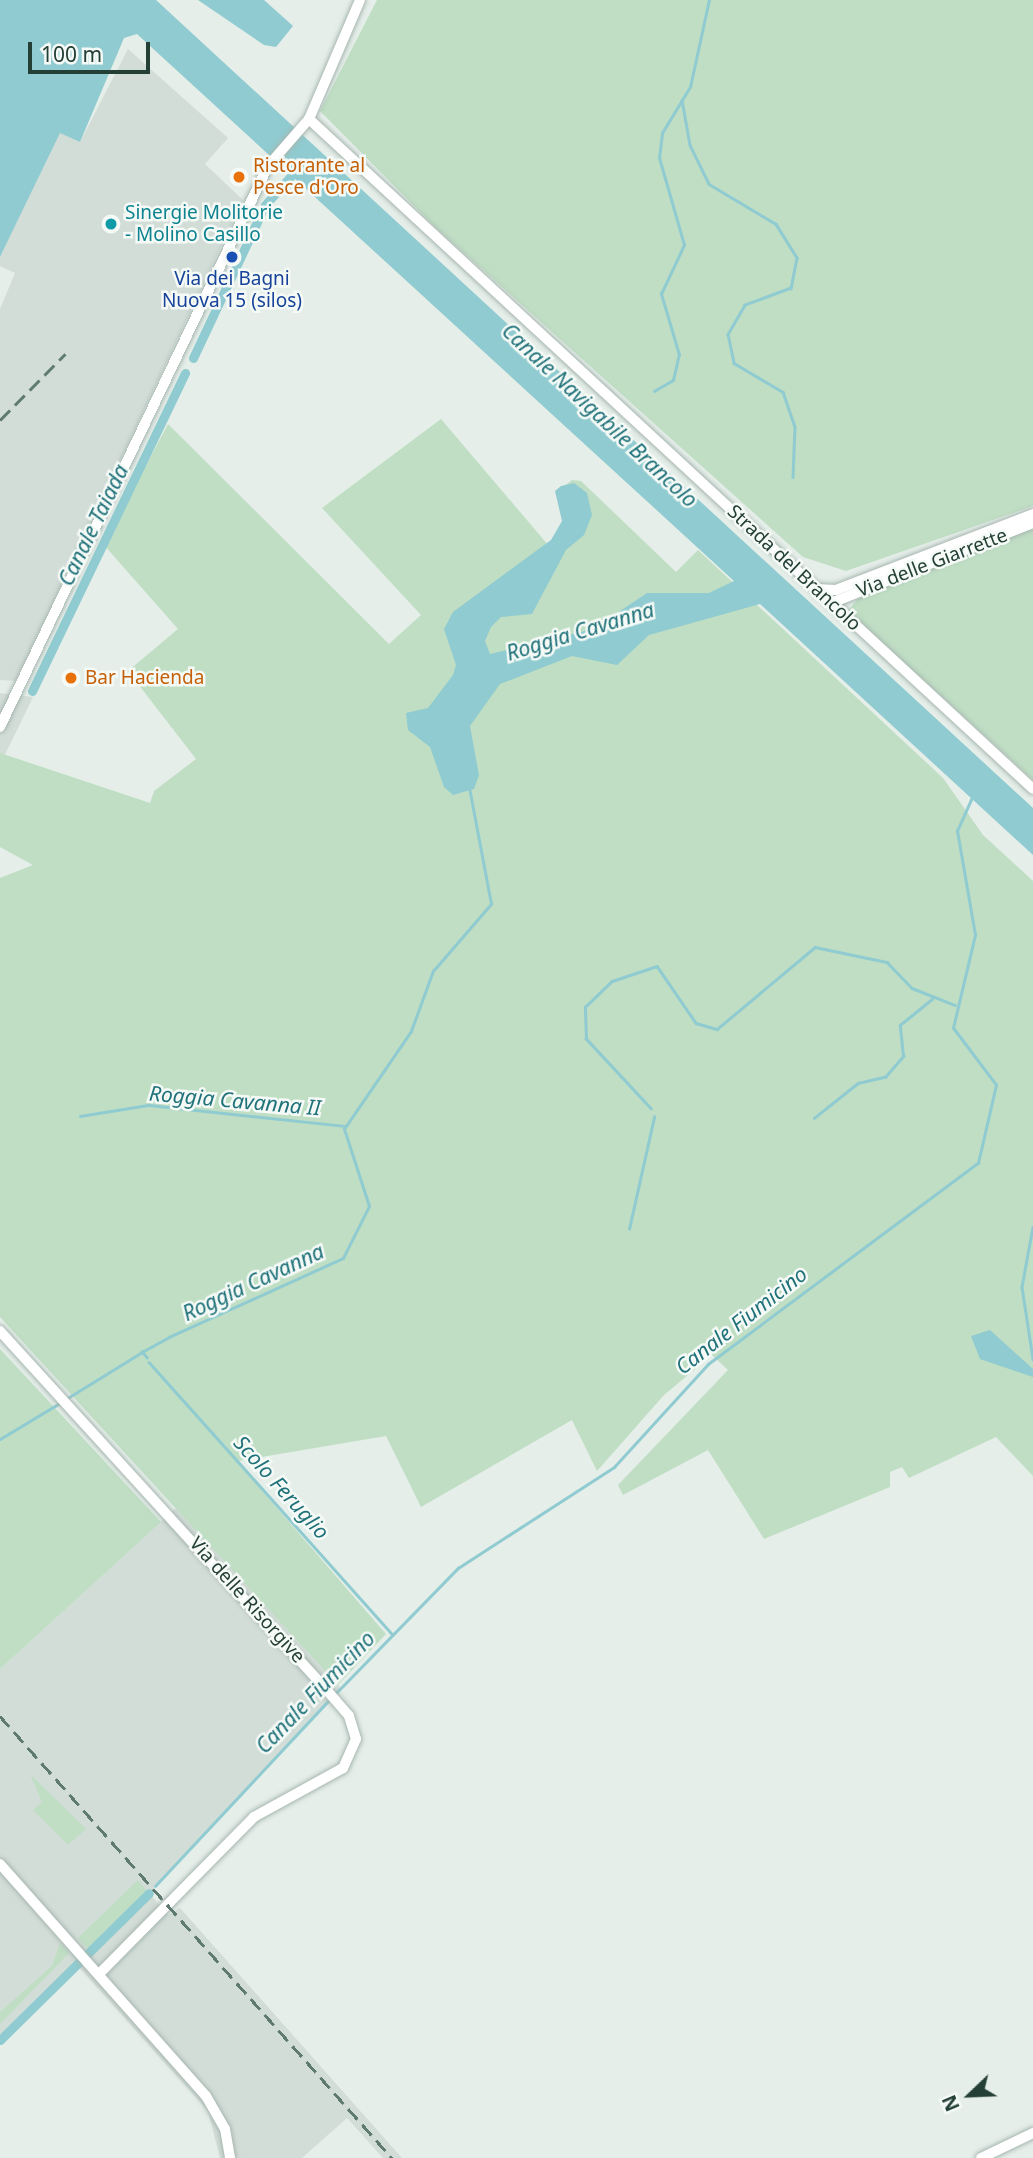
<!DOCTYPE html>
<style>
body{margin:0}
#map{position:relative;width:1033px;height:2158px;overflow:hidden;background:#e5eee9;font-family:"Noto Sans",sans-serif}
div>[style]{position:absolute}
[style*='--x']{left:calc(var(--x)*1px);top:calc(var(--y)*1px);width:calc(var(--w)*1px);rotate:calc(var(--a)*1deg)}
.built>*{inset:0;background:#d3ddd8}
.green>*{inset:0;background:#bfdec4}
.water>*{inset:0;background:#8fcbd0}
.stream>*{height:2.5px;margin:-1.25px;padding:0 1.25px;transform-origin:1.25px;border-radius:1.25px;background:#8fcbd0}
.canal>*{height:9px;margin:-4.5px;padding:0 4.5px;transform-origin:4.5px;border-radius:4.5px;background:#8fcbd0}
.roads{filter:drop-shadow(0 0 2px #a7b6b0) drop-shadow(0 0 2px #a7b6b0)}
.minor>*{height:10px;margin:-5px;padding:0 5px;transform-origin:5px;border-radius:5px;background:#fff}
.rail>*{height:2.5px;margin-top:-1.25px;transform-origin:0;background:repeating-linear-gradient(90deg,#5f7a71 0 14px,transparent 0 21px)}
.dots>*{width:19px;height:19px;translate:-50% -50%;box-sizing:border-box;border:4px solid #f5faf7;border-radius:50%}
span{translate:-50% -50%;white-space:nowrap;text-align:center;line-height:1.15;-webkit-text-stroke:5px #f5faf7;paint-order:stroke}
.food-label{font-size:19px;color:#c56008}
.left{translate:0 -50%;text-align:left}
.culture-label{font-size:19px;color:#0d838f}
.transit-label{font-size:19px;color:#164399}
.street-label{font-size:19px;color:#243f36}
.water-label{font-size:21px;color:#20727a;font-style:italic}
.north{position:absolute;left:935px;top:2060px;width:70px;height:70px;-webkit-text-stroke:5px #f5faf7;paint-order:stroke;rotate:247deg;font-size:19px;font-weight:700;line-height:28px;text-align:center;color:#243f36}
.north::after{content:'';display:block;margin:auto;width:24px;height:32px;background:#243f36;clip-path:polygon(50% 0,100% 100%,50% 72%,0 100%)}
.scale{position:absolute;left:28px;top:42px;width:122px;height:32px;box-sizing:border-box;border:4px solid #243f36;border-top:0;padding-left:9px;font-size:21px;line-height:24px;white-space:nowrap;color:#243f36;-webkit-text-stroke:5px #f5faf7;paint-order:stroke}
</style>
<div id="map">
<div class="built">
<div style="clip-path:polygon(128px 49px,228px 138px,205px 164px,243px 200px,16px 681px,0 680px,0 309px,15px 273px,0 266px,0 257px,60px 132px,80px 142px)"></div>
<div style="clip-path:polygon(0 693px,33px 697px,0 765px)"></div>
<div style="clip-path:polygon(177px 1507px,341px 1688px,149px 1893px,168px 1915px,180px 1908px,402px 2158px,383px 2158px,347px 2118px,302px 2158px,220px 2158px,208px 2111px,78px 1966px,0 2040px,0 1669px)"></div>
</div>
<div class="green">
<div style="clip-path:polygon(377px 0,1033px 0,1033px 506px,846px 571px,803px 557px,435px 227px,320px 111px)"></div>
<div style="clip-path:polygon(441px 419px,549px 546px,564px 533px,566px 485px,572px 480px,581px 481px,676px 572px,698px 550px,943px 778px,983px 835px,1033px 881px,1033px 1476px,996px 1437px,909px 1478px,902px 1467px,890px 1472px,890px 1487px,764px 1539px,708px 1450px,623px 1495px,618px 1485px,728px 1370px,712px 1355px,664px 1395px,597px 1471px,572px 1420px,421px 1507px,386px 1436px,238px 1461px,226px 1449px,386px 1634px,338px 1685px,0 1317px,0 878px,33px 865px,0 847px,0 753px,150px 803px,154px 791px,196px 759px,128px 671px,178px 629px,104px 545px,168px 424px,389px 644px,421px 615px,322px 508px)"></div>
<div style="clip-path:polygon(1033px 528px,1033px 780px,848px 611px,858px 598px)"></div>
<div style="clip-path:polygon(0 1349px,161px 1522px,0 1669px)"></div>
<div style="clip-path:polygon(30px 1774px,86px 1829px,68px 1845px,33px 1810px,42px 1802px)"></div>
<div style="clip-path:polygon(138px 1880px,147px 1891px,90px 1949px,84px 1945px,78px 1938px)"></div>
<div style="clip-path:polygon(60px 1943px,69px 1953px,0 2024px,0 2012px,52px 1966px)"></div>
</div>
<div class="water">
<div style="clip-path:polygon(0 0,156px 0,1033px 808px,1033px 855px,760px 604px,649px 635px,617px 665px,572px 656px,500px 684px,470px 726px,479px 775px,474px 789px,453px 795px,444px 787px,430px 747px,408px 730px,406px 713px,428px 708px,453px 675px,456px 665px,444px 629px,453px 612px,551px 540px,562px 521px,555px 491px,561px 486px,574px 483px,587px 493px,592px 515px,584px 535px,566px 550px,532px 614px,501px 617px,491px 627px,485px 641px,490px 654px,593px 629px,647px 593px,709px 593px,734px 581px,137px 34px,124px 38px,80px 142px,60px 133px,0 257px)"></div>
<div style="clip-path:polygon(198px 0,264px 0,293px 26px,276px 47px,264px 45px)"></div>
<div style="clip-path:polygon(990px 1330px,1033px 1369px,1033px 1377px,980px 1359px,971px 1336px)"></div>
</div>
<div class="stream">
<div style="--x:682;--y:100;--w:46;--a:79.9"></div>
<div style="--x:690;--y:145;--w:43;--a:64"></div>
<div style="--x:709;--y:184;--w:78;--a:30.8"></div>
<div style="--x:776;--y:224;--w:40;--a:58"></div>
<div style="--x:797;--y:258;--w:31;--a:101"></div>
<div style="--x:791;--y:288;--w:49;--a:159.7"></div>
<div style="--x:745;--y:305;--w:34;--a:120"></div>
<div style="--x:728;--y:334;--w:30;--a:78"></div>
<div style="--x:734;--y:363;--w:57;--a:30.6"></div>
<div style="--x:783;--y:392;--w:37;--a:71"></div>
<div style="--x:795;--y:427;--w:50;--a:92.3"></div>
<div style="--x:654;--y:391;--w:22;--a:-30"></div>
<div style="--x:673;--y:380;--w:26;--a:-77"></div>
<div style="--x:679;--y:355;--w:64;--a:-106.4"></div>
<div style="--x:661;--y:294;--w:54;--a:-64.9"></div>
<div style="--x:684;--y:245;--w:91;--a:-106"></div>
<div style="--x:659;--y:158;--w:25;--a:-83"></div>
<div style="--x:662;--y:133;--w:54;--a:-58.7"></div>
<div style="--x:690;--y:87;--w:89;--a:-77.7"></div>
<div style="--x:651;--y:1109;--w:96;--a:-132.9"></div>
<div style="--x:586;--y:1039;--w:32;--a:-92"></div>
<div style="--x:585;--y:1007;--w:37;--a:-44"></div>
<div style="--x:612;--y:981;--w:47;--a:-18.4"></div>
<div style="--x:657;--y:966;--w:69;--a:55.6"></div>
<div style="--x:696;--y:1023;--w:22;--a:16"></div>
<div style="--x:717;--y:1029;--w:128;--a:-39.9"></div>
<div style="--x:815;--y:947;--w:74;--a:11.8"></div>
<div style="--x:887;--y:962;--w:36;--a:46"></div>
<div style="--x:912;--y:988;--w:46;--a:21.6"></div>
<div style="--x:80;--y:1116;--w:70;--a:-9.1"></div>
<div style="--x:149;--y:1105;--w:196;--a:6.1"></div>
<div style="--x:814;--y:1118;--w:56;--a:-38.5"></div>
<div style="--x:858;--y:1083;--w:28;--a:-13"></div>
<div style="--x:885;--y:1077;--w:28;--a:-49"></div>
<div style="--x:903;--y:1056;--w:31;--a:-96"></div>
<div style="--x:900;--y:1025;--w:41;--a:-39.1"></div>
<div style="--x:1033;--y:1227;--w:61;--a:100.4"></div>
<div style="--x:1022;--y:1287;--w:73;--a:81.3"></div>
<div style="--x:629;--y:1229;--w:115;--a:-77.4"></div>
<div style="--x:147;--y:1358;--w:8;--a:-130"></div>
<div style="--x:142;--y:1352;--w:31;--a:-29"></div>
<div style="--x:169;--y:1337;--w:191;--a:-24.4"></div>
<div style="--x:343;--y:1258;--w:58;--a:-63.4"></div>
<div style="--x:369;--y:1206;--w:81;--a:-108"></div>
<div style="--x:344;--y:1129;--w:119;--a:-55.6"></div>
<div style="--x:411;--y:1031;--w:64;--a:-69.9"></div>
<div style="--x:433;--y:971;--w:89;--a:-49.1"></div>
<div style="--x:491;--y:904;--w:118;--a:-100.7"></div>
<div style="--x:149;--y:1362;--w:365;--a:48.2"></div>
<div style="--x:66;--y:1399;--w:89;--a:-31.7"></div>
<div style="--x:0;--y:1439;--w:70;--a:-31"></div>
<div style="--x:335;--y:1694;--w:176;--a:-45.7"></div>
<div style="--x:458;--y:1568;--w:186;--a:-32.9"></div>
<div style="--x:614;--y:1467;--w:139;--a:-47.6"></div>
<div style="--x:708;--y:1364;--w:337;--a:-36.7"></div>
<div style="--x:978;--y:1163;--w:80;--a:-77"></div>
<div style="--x:996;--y:1085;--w:71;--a:-127"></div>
<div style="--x:953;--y:1028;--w:96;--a:-76.7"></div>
<div style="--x:975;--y:935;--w:106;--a:-99.8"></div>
<div style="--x:957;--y:831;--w:37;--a:-66"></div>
<div style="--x:155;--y:1886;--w:256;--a:-46.9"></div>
</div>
<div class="canal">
<div style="--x:193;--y:358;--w:169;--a:-64.8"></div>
<div style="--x:265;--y:205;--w:50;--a:-48.3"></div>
<div style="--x:32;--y:691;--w:353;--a:-64.3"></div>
<div style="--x:0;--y:2040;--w:209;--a:-44.6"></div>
</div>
<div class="roads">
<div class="minor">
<div style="--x:309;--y:119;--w:986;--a:42.78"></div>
<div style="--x:816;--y:589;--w:20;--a:3"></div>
<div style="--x:836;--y:590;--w:211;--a:-21.1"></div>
<div style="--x:831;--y:603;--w:217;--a:-21.6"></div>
<div style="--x:0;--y:727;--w:622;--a:-64.47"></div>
<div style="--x:268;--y:166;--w:62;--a:-48.9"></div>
<div style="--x:309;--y:119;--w:129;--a:-66.8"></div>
<div style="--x:0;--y:1331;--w:481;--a:47.7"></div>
<div style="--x:324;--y:1687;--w:38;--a:49"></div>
<div style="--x:349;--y:1716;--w:24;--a:73"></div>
<div style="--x:356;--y:1739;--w:32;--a:114"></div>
<div style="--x:343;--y:1768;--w:102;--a:151.2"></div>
<div style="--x:254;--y:1817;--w:221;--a:134.6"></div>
<div style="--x:0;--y:1864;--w:310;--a:48.4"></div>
<div style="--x:206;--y:2096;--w:38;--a:60"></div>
<div style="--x:225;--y:2129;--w:29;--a:80"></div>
<div style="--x:981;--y:2158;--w:58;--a:-25.7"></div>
</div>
</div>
<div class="rail">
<div style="--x:0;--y:420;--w:93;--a:-45.4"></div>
<div style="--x:0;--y:1716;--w:591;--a:48.43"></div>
</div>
<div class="dots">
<div style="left:239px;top:177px;background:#e8710a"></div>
<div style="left:111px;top:224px;background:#0f9aa8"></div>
<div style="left:232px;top:257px;background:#1a4fb4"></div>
<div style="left:71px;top:678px;background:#e8710a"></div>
</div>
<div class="food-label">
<span class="left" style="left:253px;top:177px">Ristorante al<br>Pesce d'Oro</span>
<span class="left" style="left:85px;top:678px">Bar Hacienda</span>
</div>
<div class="culture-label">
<span class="left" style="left:125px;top:224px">Sinergie Molitorie<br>- Molino Casillo</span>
</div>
<div class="transit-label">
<span style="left:232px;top:290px">Via dei Bagni<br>Nuova 15 (silos)</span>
</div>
<div class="street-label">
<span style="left:932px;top:563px;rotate:-21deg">Via delle Giarrette</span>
<span style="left:794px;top:568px;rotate:43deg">Strada del Brancolo</span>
<span style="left:247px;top:1600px;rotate:48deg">Via delle Risorgive</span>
</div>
<div class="water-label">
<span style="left:600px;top:415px;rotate:43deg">Canale Navigabile Brancolo</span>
<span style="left:93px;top:525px;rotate:-64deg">Canale Taiada</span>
<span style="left:580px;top:631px;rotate:-17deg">Roggia Cavanna</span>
<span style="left:235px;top:1100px;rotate:5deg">Roggia Cavanna II</span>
<span style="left:253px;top:1282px;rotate:-25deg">Roggia Cavanna</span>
<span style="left:741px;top:1320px;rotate:-38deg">Canale Fiumicino</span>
<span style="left:282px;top:1487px;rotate:48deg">Scolo Feruglio</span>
<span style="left:315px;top:1692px;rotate:-46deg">Canale Fiumicino</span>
</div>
<div class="north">N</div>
<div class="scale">100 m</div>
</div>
